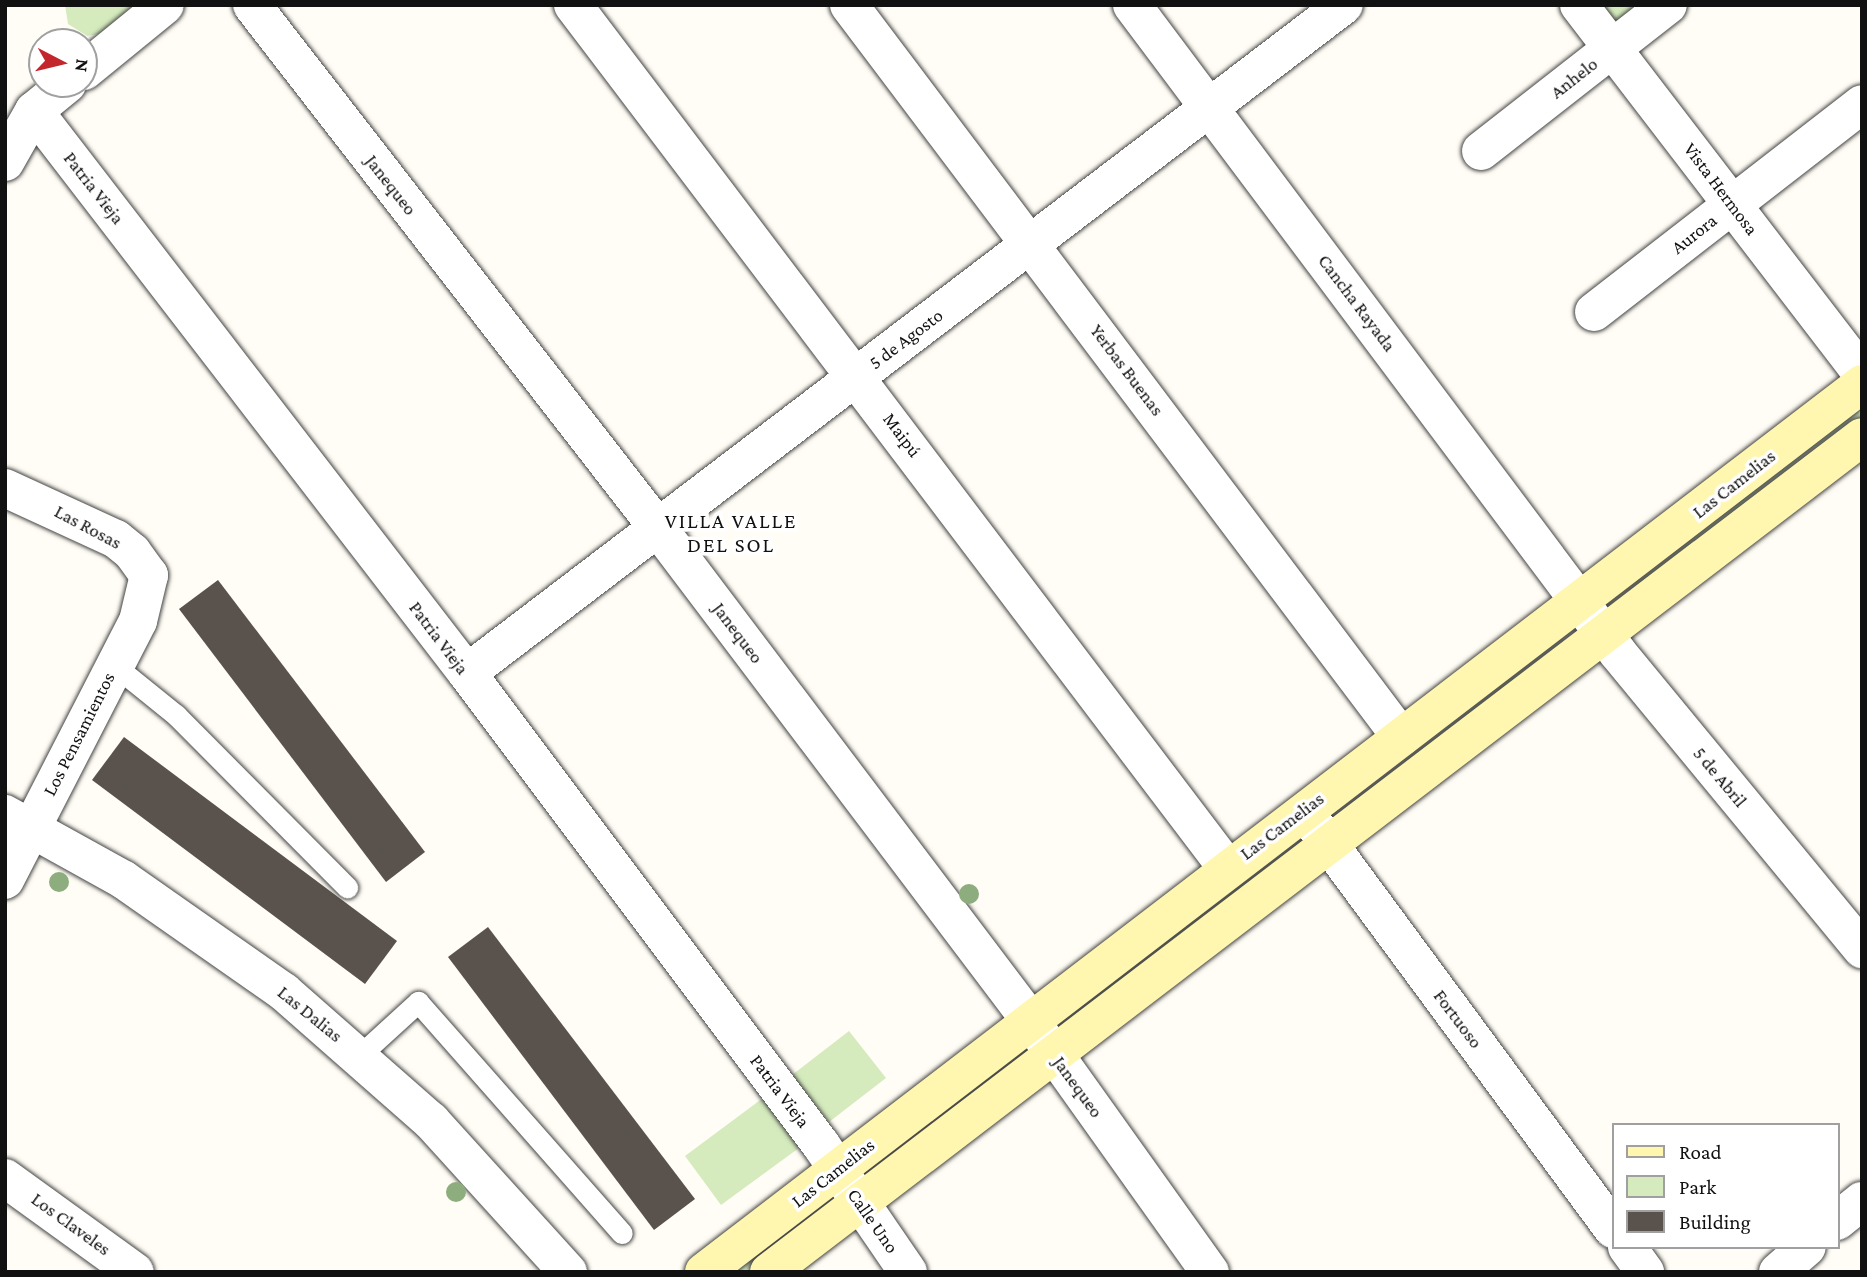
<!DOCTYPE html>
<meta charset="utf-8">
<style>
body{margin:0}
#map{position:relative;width:1867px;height:1277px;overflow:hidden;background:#fffdf5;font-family:"Crimson Pro",serif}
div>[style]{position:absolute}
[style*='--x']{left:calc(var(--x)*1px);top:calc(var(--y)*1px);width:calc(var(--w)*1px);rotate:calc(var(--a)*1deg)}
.green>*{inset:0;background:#d5ebbd}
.building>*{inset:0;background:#5a524d}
.roads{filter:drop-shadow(0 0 2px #444) drop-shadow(0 0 2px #444)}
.lane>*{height:21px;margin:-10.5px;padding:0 10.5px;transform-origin:10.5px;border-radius:10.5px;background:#fff}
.street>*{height:38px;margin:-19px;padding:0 19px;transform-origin:19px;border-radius:19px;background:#fff}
.secondary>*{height:38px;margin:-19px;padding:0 19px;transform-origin:19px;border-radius:19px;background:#fff6b0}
.trees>*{width:20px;height:20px;margin:-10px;border-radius:50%;background:#8dad7f}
span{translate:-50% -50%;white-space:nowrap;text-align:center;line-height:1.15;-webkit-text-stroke:7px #fff;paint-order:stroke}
.street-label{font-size:19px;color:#111}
.neighbourhood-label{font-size:21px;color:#111;letter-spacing:2px}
.frame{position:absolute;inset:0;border:7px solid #111;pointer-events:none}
.legend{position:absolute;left:1612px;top:1123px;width:228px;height:126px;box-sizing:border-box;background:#fff;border:2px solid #a0a0a0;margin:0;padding:9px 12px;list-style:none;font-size:21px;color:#111}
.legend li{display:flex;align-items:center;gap:14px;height:35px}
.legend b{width:35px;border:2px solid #a0a0a0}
.north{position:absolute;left:28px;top:28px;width:70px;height:70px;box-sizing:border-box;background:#fff;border:2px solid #a0a0a0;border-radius:50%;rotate:97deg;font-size:19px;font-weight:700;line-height:28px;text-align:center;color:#111}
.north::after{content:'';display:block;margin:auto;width:24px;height:32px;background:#c4262e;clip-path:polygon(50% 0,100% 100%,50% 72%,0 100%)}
</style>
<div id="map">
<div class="green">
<div style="clip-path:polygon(65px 5px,142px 5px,104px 33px,87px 36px,68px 24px)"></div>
<div style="clip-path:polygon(1595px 5px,1646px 5px,1614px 30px)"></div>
<div style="clip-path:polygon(1857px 410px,1862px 417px,1610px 610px,1605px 603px)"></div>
<div style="clip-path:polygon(1562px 638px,1566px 645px,1348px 815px,1344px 808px)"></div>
<div style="clip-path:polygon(1298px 843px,1303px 849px,1075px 1017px,1071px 1010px)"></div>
<div style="clip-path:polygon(849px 1031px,886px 1078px,829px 1122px,792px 1075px)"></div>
<div style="clip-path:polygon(1024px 1046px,1029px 1054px,868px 1177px,863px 1170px)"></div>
<div style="clip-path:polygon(767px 1095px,803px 1145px,721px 1205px,685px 1156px)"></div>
<div style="clip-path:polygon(826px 1200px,831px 1207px,744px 1272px,730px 1272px)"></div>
</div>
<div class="building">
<div style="clip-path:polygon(218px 580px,425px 852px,386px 882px,179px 609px)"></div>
<div style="clip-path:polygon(124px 737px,397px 941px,365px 984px,92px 780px)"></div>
<div style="clip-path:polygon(488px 927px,695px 1199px,654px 1230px,448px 957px)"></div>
</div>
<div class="roads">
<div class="lane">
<div style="--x:114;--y:665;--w:80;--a:38.9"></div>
<div style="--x:176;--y:715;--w:243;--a:45.2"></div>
<div style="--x:360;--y:1055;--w:79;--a:-42.4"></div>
<div style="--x:418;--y:1002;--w:308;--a:48.6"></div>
</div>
<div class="street">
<div style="--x:252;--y:5;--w:662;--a:52.18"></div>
<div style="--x:658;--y:528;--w:617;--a:52.91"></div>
<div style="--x:1030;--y:1020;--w:310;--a:54.5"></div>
<div style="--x:573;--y:5;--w:1083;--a:52.84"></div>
<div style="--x:849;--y:5;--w:917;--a:52.98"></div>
<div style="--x:1132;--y:5;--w:810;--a:53.13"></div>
<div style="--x:1618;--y:653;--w:384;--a:50.5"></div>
<div style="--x:1579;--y:5;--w:465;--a:52.5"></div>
<div style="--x:84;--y:71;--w:104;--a:-39.2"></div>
<div style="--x:34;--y:111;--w:709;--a:52.39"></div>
<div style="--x:467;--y:673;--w:590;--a:53.13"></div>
<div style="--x:821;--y:1145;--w:154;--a:55.6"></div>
<div style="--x:1481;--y:151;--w:237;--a:-38"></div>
<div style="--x:5;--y:162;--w:59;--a:-60.4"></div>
<div style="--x:34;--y:111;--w:43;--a:-39.3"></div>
<div style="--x:1594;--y:312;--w:339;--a:-37.8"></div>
<div style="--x:5;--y:488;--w:122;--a:24.7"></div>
<div style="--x:116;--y:539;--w:21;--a:39"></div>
<div style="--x:132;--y:552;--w:29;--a:54"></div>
<div style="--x:149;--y:575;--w:47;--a:103.4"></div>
<div style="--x:138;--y:621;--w:291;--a:117.2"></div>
<div style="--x:467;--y:673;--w:1102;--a:-37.3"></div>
<div style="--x:5;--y:814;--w:136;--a:29"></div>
<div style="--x:124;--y:880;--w:195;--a:35"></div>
<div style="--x:284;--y:992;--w:196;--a:41.3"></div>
<div style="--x:431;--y:1121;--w:204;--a:47.8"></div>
<div style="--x:1309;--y:817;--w:512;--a:53.58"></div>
<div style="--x:5;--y:1178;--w:160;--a:35.9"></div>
<div style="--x:1837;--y:1221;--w:32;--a:-39"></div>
<div style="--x:1627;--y:1247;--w:31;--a:54"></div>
<div style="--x:1778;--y:1272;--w:38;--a:-41"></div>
</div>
<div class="secondary">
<div style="--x:704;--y:1272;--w:1459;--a:-37.48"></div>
<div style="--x:769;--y:1272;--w:1375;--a:-37.38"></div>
</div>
</div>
<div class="trees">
<div style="left:59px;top:882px"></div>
<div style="left:969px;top:894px"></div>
<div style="left:456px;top:1192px"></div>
</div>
<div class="street-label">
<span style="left:1574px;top:78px;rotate:-38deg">Anhelo</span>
<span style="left:391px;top:185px;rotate:52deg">Janequeo</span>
<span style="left:94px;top:188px;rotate:52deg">Patria Vieja</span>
<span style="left:1721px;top:189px;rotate:53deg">Vista Hermosa</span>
<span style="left:1694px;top:234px;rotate:-38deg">Aurora</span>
<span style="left:1357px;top:303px;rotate:53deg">Cancha Rayada</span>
<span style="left:906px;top:339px;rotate:-37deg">5 de Agosto</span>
<span style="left:1127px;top:370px;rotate:53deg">Yerbas Buenas</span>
<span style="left:902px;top:435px;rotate:53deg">Maipú</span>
<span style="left:1734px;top:484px;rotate:-38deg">Las Camelias</span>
<span style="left:88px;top:527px;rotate:28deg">Las Rosas</span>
<span style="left:738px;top:633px;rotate:53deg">Janequeo</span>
<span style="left:439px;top:638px;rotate:53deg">Patria Vieja</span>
<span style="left:79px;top:734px;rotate:-63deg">Los Pensamientos</span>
<span style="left:1720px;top:777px;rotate:50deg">5 de Abril</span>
<span style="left:1282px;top:826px;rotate:-37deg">Las Camelias</span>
<span style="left:310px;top:1014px;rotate:39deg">Las Dalias</span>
<span style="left:1458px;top:1019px;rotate:53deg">Fortuoso</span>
<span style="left:1078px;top:1087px;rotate:54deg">Janequeo</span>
<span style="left:780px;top:1091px;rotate:53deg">Patria Vieja</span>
<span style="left:833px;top:1173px;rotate:-38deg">Las Camelias</span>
<span style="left:873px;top:1221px;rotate:55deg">Calle Uno</span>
<span style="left:71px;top:1224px;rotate:36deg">Los Claveles</span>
</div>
<div class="neighbourhood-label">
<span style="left:731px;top:533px">VILLA VALLE<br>DEL SOL</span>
</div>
<div class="frame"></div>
<ul class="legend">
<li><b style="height:9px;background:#fff6b0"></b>Road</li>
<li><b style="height:19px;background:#d5ebbd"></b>Park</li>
<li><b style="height:19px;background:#5a524d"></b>Building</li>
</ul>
<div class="north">N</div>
</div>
